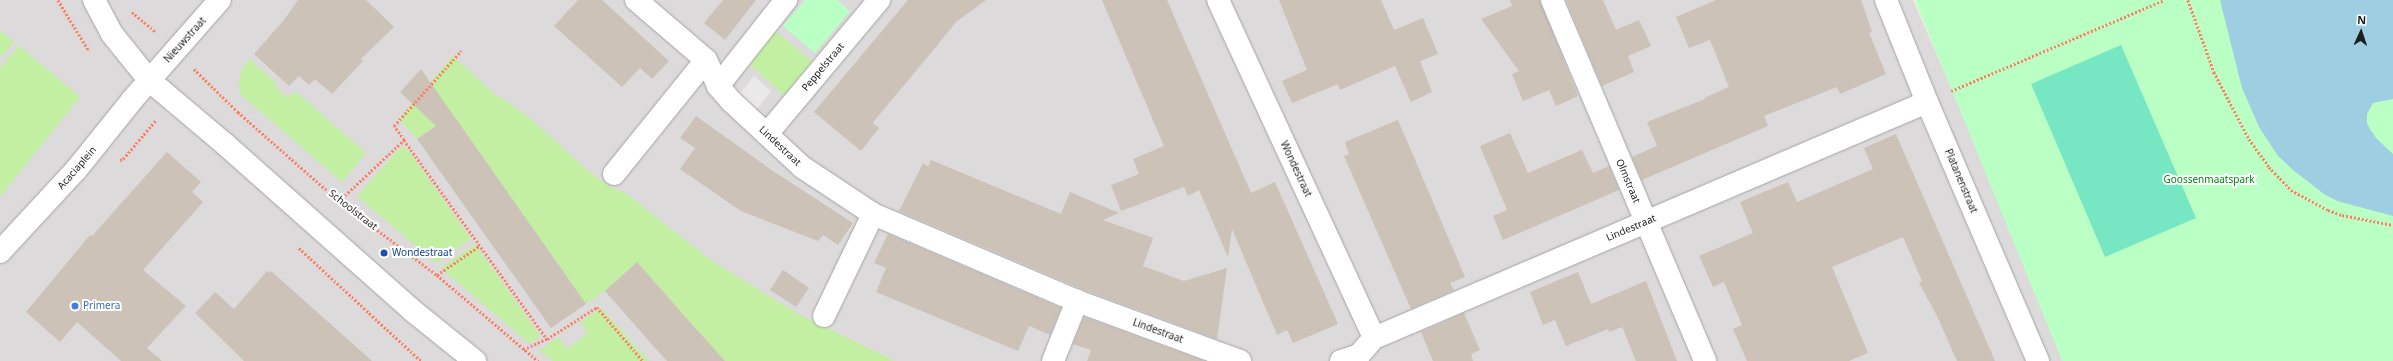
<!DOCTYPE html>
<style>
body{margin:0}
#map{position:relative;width:2393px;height:361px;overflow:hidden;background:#f0ece2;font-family:"Noto Sans",sans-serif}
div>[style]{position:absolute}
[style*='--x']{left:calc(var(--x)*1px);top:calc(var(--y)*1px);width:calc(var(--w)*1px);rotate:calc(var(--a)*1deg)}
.residential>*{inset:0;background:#dcdada}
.grass>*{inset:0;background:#c3efa2}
.park>*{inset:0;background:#baffc4}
.pitch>*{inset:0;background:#77e7c3}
.parking>*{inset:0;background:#e9e9e9}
.water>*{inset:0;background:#9ecee2}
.building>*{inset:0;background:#ccc2b8}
.path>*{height:2.5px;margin-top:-1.25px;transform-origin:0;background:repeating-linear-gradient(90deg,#ff7e64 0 2px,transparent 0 4px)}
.roads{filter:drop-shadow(0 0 1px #a4a4a4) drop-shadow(0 0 1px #a4a4a4)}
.minor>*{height:22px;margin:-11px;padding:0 11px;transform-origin:11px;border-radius:11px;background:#fff}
.tertiary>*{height:22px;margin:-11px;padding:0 11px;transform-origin:11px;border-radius:11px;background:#fff}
.dots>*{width:11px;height:11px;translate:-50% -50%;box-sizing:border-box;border:2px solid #fff;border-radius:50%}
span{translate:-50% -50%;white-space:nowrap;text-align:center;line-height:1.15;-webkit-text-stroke:4px #fff;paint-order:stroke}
.street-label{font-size:10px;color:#1d1d1d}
.park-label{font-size:10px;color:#008614}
.transit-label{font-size:10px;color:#164399}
.left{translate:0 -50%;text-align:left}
.shop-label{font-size:10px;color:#366cbe}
.north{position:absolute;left:2341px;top:12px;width:40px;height:40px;-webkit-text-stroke:3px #fff;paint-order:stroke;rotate:3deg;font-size:11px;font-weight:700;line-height:16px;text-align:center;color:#1d1d1d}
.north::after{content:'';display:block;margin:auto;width:14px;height:18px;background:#1d1d1d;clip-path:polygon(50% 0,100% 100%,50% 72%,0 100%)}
</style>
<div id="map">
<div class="residential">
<div style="clip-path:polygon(0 0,1913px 0,2069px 361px,0 361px)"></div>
</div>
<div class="grass">
<div style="clip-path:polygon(772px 28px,814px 63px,783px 95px,746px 61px)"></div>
<div style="clip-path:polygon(0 30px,14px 42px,0 58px)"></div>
<div style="clip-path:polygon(19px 46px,80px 97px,0 197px,0 68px)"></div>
<div style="clip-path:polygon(453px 56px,492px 92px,525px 114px,587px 170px,610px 187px,628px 195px,712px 261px,798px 314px,895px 361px,725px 361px,637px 262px,605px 291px,586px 304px,452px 114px,417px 139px,399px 119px)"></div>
<div style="clip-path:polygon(249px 59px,277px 84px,275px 87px,288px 98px,295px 91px,366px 153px,342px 182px,240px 94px,239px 81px,242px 69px)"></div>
<div style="clip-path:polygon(406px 147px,471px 239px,436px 263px,357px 196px,400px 148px)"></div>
<div style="clip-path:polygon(475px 244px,540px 336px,530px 344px,441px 268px)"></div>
<div style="clip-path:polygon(601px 308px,649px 361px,553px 361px,539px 351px,558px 337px,567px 349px,588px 333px,580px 322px)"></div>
</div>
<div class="park">
<div style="clip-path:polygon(805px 0,837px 0,850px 11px,815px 53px,783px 26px)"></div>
<div style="clip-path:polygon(1915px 0,2393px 0,2393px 361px,2062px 361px)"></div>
</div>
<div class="pitch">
<div style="clip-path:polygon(2121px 45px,2196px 218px,2105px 257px,2031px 84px)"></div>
</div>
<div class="parking">
<div style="clip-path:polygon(754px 76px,771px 91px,757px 109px,738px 92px,741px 92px)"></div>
</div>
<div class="water">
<div style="clip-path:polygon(2220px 0,2393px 0,2393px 99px,2373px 103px,2367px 114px,2367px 124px,2376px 138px,2393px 154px,2393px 216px,2337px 201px,2324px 194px,2293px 170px,2278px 156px,2259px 127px,2242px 88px)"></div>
</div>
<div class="building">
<div style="clip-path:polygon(298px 0,366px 0,394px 27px,361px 59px,363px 61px,332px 94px,315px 79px,309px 85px,299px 76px,289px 86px,254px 54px,284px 20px)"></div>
<div style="clip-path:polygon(578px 0,602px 0,669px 61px,652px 79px,640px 68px,622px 87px,554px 26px)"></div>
<div style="clip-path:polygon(723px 0,756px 0,725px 40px,704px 23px)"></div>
<div style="clip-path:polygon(908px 0,986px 0,956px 22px,935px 48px,874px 121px,873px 123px,879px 128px,861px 151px,814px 112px)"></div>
<div style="clip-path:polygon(1102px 0,1167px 0,1251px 193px,1275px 182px,1338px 324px,1293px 343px,1287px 330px,1277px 335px,1232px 229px,1228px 257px,1199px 190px,1188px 196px,1184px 187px,1121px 211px,1111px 185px,1139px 174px,1133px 159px,1164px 146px)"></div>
<div style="clip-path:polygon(1279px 0,1381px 0,1394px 30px,1423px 18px,1438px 54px,1420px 61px,1432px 92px,1411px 102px,1395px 66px,1340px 90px,1338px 84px,1292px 103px,1282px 81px,1307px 70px)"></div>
<div style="clip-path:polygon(1510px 0,1540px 0,1578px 96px,1556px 106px,1549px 90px,1523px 101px,1512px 74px,1519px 71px,1481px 19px,1512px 6px)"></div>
<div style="clip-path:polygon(1566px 0,1603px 0,1616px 30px,1639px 20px,1651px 46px,1628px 56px,1634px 72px,1602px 86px)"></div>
<div style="clip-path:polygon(1716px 0,1861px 0,1872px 32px,1869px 33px,1886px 74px,1840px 94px,1837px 87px,1764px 116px,1768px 126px,1642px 180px,1632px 157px,1657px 146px,1647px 122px,1705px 99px,1704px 98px,1729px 87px,1710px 40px,1689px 48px,1676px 17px)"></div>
<div style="clip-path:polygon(421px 69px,586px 304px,551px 328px,417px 139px,436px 126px,400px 92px)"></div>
<div style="clip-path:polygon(696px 116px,773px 171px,853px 223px,838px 245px,823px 235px,818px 241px,741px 211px,680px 169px,695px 148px,680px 138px)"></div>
<div style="clip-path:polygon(1398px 120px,1465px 277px,1450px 283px,1454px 290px,1411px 309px,1344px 156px,1349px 154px,1345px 142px)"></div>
<div style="clip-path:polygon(1510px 133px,1528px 173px,1582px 150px,1593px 173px,1609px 166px,1619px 190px,1503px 240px,1493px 216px,1507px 210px,1480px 146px)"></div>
<div style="clip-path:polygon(1896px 134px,1995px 361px,1957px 361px,1937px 316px,1919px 283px,1922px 281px,1903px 237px,1832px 267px,1868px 353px,1849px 361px,1747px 361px,1733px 329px,1742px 325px,1724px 282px,1713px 287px,1699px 256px,1753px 233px,1740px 202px,1788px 182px,1797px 202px,1850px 179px,1873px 169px,1864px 148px)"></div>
<div style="clip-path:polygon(167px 152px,201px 182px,192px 192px,203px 202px,143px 270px,186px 306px,147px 348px,162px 361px,121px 361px,77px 322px,60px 342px,26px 312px,90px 235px,92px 236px)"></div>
<div style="clip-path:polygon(931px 160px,1061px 214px,1070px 192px,1119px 213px,1103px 220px,1153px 238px,1143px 266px,1184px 281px,1227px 268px,1217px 339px,1082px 289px,899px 211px,923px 163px,928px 167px)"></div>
<div style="clip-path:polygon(888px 234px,1061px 308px,1050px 335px,1029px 326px,1018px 351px,876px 292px,886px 268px,874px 263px)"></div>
<div style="clip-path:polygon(637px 262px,688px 320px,725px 361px,667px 361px,656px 349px,605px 291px)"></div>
<div style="clip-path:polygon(783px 270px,809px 288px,796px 307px,770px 290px)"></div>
<div style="clip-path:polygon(267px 271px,270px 273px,271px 271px,372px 361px,244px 361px,195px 313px,215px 292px,234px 309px)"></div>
<div style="clip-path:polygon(1578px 272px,1591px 304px,1646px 281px,1677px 361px,1636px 361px,1622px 327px,1609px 332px,1608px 329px,1566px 346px,1555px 320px,1543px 325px,1530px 292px)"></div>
<div style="clip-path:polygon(1464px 313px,1480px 350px,1471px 354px,1473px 361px,1433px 361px,1421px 332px)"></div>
<div style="clip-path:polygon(1084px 317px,1204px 361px,1087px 361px,1091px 350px,1073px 344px)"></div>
</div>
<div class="path">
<div style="--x:58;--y:0;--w:60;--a:58.7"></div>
<div style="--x:2188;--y:0;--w:77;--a:70.1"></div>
<div style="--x:2214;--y:72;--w:76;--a:62.4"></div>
<div style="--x:2249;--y:139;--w:34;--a:54"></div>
<div style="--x:2269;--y:167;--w:32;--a:46"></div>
<div style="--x:2291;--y:190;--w:42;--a:28.4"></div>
<div style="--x:2328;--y:210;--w:15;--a:20"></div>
<div style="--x:2342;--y:215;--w:52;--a:11.1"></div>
<div style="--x:132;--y:12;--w:31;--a:40"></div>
<div style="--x:194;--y:69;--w:62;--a:44.3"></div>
<div style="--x:238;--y:112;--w:135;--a:41.4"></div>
<div style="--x:339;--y:201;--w:123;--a:37.1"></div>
<div style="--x:437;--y:275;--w:133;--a:40.4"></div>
<div style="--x:1951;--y:91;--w:232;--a:-23.1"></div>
<div style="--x:404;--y:140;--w:17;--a:-126"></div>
<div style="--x:394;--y:126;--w:101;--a:-48.2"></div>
<div style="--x:120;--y:160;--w:3;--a:-18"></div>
<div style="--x:123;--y:159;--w:50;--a:-49.9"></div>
<div style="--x:339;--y:201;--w:89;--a:-43.2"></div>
<div style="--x:404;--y:140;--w:245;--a:54.3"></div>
<div style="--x:547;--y:339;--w:26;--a:155"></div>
<div style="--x:299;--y:248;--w:166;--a:42.8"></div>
<div style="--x:437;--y:275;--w:51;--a:-34.6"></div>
<div style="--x:547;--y:339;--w:59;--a:-32.6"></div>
<div style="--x:597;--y:307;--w:71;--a:49.6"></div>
</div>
<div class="roads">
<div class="minor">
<div style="--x:636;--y:0;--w:92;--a:40.6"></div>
<div style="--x:706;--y:60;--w:29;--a:65"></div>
<div style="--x:718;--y:86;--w:20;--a:49"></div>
<div style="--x:731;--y:101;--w:97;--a:42.9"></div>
<div style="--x:802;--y:167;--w:85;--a:33.5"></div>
<div style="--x:873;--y:214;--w:222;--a:23.1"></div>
<div style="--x:1077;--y:301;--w:174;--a:20.2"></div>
<div style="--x:1218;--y:0;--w:372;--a:65.2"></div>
<div style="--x:1552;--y:0;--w:392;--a:67"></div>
<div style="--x:1886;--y:0;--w:110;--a:68.1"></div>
<div style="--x:1927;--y:102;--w:282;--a:66.8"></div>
<div style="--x:718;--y:86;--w:110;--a:-51.7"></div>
<div style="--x:767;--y:134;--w:175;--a:-50.1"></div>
<div style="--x:614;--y:174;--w:146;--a:-51.1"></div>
<div style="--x:0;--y:252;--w:112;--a:-47.2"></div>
<div style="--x:76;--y:170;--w:90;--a:-51.3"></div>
<div style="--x:132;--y:100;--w:133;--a:-48.7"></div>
<div style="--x:824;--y:316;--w:113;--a:-64.3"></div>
<div style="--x:1053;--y:361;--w:65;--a:-68.2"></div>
<div style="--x:1341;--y:361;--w:19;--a:-18"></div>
<div style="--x:1359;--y:355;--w:23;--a:-49"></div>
<div style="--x:1374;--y:338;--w:601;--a:-23.11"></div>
</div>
<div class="tertiary">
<div style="--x:94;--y:0;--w:38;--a:62"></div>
<div style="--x:112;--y:34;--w:59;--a:51.2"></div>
<div style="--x:149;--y:80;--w:101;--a:40.2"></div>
<div style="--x:226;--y:145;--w:250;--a:41.6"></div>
<div style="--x:413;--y:311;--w:80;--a:38.9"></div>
</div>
</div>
<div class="dots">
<div style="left:384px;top:253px;background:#1a4fb4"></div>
<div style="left:75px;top:306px;background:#3f7fe0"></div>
</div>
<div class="street-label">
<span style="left:185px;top:40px;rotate:-48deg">Nieuwstraat</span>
<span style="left:823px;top:67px;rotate:-50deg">Peppelstraat</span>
<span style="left:780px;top:146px;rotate:43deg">Lindestraat</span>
<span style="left:77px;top:168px;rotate:-49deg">Acaciaplein</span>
<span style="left:1296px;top:169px;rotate:65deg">Wondestraat</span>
<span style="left:1628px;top:181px;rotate:67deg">Olmstraat</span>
<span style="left:1961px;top:181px;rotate:67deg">Platanenstraat</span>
<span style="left:353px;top:210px;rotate:38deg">Schoolstraat</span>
<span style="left:1631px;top:228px;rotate:-23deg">Lindestraat</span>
<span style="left:1158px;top:331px;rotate:20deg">Lindestraat</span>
</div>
<div class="park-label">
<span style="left:2209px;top:180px">Goossenmaatspark</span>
</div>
<div class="transit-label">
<span class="left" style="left:392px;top:253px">Wondestraat</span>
</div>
<div class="shop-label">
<span class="left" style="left:83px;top:306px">Primera</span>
</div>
<div class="north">N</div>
</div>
